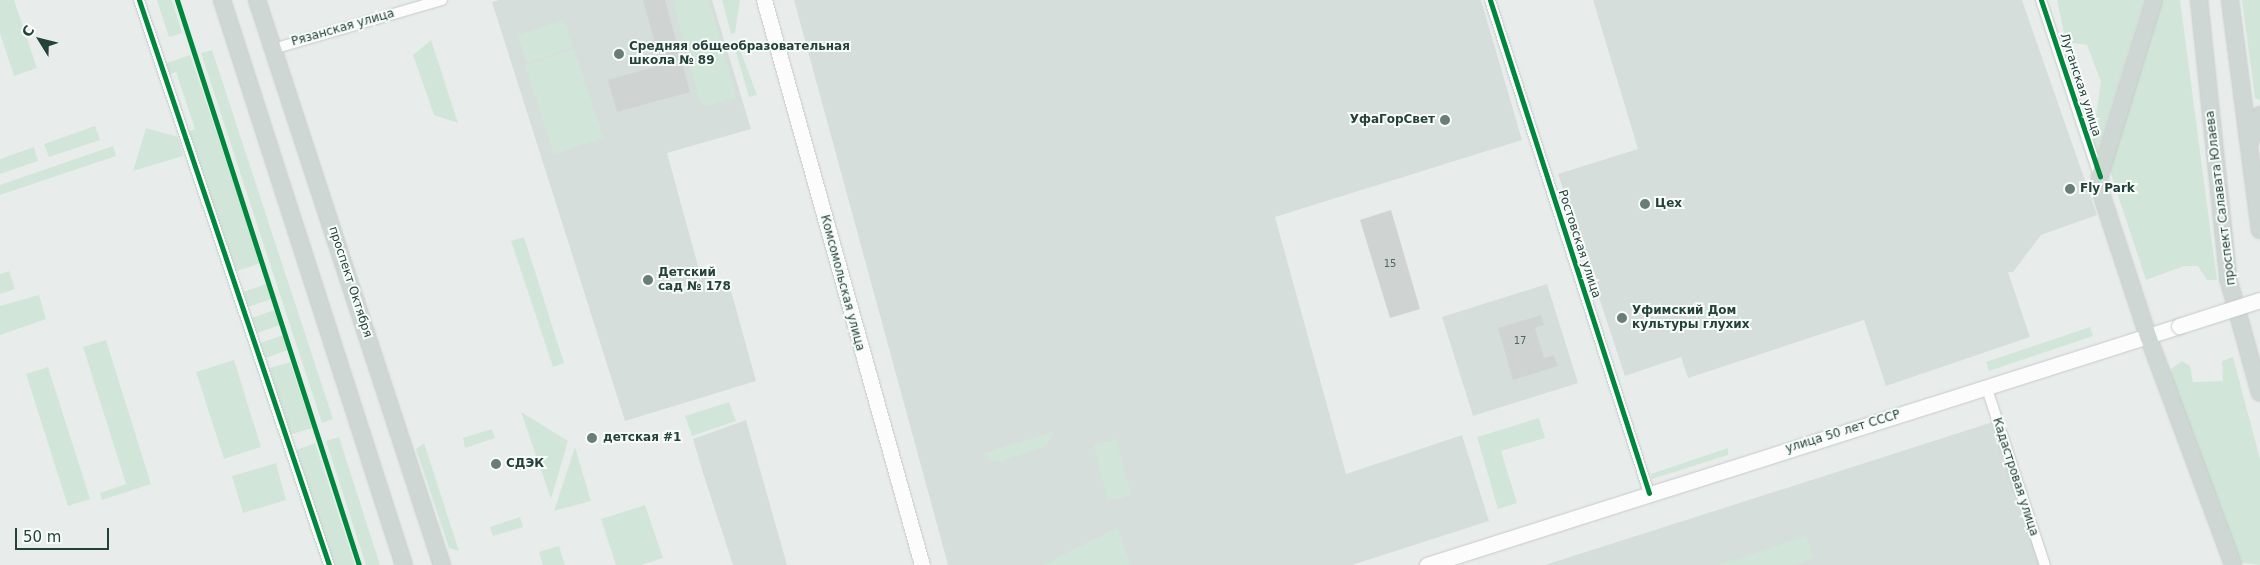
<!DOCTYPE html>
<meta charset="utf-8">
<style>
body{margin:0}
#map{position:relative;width:2260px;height:565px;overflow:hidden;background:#e8edeb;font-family:"DejaVu Sans",sans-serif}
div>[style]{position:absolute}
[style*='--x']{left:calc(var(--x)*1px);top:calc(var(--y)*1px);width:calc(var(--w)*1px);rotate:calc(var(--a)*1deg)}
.built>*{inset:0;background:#d6dedb}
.green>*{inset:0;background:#d1e6d8}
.building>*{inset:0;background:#cfd4d2}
.roads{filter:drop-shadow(0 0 1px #c5cac8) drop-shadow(0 0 1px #c5cac8)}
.minor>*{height:10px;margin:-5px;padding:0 5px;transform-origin:5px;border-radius:5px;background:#fcfcfc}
.secondary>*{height:15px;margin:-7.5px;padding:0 7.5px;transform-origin:7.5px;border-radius:7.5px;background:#fcfcfc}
.primary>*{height:16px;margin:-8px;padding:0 8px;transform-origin:8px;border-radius:8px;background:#cfd7d5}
.bridges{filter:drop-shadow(0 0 1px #c3cbc8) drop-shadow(0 0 1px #c3cbc8)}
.secondary-bridge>*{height:15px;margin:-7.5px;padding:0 7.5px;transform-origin:7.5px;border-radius:7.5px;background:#fcfcfc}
.cycleway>*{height:5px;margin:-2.5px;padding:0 2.5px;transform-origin:2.5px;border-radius:2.5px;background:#00873e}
.dots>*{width:14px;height:14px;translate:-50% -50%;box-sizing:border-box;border:2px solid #f7fbf9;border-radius:50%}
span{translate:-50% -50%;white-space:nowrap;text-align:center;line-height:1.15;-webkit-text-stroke:4px #f7fbf9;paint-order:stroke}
.number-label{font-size:10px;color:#506761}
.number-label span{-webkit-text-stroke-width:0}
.street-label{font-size:12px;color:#24423a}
.poi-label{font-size:12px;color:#24423a;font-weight:700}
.left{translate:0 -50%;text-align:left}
.right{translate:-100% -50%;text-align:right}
.north{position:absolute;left:15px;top:15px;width:50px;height:50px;-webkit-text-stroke:4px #f7fbf9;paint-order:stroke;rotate:306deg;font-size:14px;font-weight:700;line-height:20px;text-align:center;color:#24423a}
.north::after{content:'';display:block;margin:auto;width:18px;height:22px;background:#24423a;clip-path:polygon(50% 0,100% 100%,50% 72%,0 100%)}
.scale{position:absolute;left:15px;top:528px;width:94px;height:22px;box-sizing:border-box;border:2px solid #24423a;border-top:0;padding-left:6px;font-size:15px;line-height:18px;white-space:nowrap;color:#24423a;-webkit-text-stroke:4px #f7fbf9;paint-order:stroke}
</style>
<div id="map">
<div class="built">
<div style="clip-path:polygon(499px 0,712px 0,751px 129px,667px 153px,700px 273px,730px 287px,756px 381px,625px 421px,492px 2px)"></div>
<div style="clip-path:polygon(794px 0,1481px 0,1522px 140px,1275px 217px,1346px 474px,1462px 435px,1489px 521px,1352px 565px,948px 565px)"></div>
<div style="clip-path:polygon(1593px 0,2022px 0,2097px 215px,2041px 235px,2013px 272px,2008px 272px,2030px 337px,1886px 386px,1864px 320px,1688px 378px,1681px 357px,1625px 376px,1558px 174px,1638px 149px)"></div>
<div style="clip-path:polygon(1547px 284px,1578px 383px,1473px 416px,1442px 317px)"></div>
<div style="clip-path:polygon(746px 420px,787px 565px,733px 565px,704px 476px,693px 439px)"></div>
<div style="clip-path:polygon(1993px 422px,2039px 565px,1545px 565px)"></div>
</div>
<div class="green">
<div style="clip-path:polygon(0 0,14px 0,37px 68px,14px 76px,0 33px)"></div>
<div style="clip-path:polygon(157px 0,172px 0,182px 33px,169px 37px)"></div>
<div style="clip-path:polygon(673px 0,709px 0,736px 97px,706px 106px,700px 102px)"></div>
<div style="clip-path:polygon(722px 0,740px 0,735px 33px,731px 34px)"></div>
<div style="clip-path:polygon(2057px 0,2144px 0,2097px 154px,2089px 127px,2096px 116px,2101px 82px,2087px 45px,2066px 42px)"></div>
<div style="clip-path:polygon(2160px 0,2180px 0,2217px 280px,2207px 280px,2198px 266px,2184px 266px,2146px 280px,2111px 174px,2111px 154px)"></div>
<div style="clip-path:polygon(2242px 0,2260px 0,2260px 100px,2255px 98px)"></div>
<div style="clip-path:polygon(564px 20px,573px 47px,527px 63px,518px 35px)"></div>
<div style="clip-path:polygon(431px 40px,458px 123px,434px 115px,413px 55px)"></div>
<div style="clip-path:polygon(738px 44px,757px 95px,749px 97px,734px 45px)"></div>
<div style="clip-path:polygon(574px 49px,603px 138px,554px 154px,525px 65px)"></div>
<div style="clip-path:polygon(212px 50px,333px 419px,322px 423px,201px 53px)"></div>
<div style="clip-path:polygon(190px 55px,261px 263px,234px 272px,187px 132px,195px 129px,176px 72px,168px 75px,164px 64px)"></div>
<div style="clip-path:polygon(95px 126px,100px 140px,49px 157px,44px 144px)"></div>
<div style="clip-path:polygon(146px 128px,178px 137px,183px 156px,133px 171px)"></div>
<div style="clip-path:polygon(113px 146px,116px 156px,0 195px,0 185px)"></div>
<div style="clip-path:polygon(34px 147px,38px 161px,0 174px,0 159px)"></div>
<div style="clip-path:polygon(524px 237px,564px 363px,553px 367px,511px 241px)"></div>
<div style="clip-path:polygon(9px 271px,15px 289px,0 294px,0 274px)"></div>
<div style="clip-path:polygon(266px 284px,271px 299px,245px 308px,240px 293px)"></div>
<div style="clip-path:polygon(39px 295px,46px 319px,0 335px,0 306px)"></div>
<div style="clip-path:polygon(274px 310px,280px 325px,254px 334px,249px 319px)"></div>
<div style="clip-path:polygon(2090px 327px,2093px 336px,1989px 371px,1986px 362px)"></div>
<div style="clip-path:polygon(283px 335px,288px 350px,263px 359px,258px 344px)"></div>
<div style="clip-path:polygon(106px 340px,151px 484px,102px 500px,100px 493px,126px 484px,83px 347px)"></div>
<div style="clip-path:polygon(2233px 357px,2260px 459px,2260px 565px,2237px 562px,2170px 380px,2171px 369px,2182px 361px,2190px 366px,2193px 382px,2223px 381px,2222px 361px)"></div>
<div style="clip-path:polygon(234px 360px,261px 447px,224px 459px,196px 372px)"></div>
<div style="clip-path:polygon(290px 362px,312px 428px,289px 435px,267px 369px)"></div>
<div style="clip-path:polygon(48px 367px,90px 499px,68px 506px,26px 374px)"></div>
<div style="clip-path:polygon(729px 402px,736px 421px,692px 436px,685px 416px)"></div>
<div style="clip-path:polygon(521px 412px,568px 441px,551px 499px)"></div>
<div style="clip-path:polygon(1539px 418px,1545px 438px,1501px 451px,1517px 503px,1498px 509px,1477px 437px)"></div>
<div style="clip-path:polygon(492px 429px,495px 438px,465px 448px,463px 438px)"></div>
<div style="clip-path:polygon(1053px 432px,1046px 446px,999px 462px,989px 460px,985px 453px)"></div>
<div style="clip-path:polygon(339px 437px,380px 565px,366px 565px,326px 441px)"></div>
<div style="clip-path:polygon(1116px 439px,1131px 495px,1108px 501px,1094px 445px)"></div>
<div style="clip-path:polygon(315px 443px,355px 565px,334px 565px,296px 450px)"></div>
<div style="clip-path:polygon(424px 443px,459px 551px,449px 548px,416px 449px)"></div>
<div style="clip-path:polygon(575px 447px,591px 501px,554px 511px)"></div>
<div style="clip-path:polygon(1728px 448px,1728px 455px,1652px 479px,1651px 474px)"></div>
<div style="clip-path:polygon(276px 463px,286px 500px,243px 513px,232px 476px)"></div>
<div style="clip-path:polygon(645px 505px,663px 558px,641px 565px,616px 565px,601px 519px)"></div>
<div style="clip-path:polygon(520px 517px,523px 527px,493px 536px,490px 527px)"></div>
<div style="clip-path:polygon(1118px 528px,1130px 565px,1043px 565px)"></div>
<div style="clip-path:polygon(1806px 536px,1813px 556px,1811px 559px,1792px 565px,1719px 565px)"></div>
<div style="clip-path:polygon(559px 546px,565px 565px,543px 565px,539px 552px)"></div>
</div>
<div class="building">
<div style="clip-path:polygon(643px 0,665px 0,690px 92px,617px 112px,608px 80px,661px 65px)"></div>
<div style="clip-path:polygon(1391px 210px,1420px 309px,1390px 318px,1360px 220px)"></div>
<div style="clip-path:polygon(1541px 315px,1544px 325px,1535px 328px,1544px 358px,1554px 355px,1558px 366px,1513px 380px,1498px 328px)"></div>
</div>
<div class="roads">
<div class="minor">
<div style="--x:139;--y:0;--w:596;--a:71.41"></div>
<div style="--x:1490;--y:0;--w:518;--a:72.12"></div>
<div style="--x:2041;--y:0;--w:184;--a:71.7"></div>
<div style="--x:273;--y:49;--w:176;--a:-16.2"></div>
<div style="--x:1987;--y:389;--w:185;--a:71.8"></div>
</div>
<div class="secondary">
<div style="--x:764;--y:0;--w:587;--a:74.38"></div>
<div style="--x:1427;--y:565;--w:789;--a:-17.63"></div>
</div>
<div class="primary">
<div style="--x:222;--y:0;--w:594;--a:72.15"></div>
<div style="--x:257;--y:0;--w:595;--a:71.87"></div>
<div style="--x:2154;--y:0;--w:184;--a:107.1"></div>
<div style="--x:2100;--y:176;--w:14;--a:90"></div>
<div style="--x:2100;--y:190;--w:154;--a:71.8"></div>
<div style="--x:2148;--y:336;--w:244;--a:69.6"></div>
<div style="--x:2199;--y:0;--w:280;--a:84"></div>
<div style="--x:2228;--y:278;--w:119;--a:74.5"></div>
<div style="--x:2230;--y:0;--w:232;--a:82.6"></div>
<div style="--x:2249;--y:145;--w:32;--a:-70"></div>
</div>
</div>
<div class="bridges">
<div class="secondary-bridge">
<div style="--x:2179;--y:326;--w:85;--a:-17.8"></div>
</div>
</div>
<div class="cycleway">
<div style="--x:139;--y:0;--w:596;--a:71.41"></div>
<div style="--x:177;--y:0;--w:594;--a:72.15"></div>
<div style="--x:1490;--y:0;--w:518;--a:72.12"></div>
<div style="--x:2041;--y:0;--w:186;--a:71.5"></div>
</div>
<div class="dots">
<div style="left:619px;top:54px;background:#697e78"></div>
<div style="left:1445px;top:120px;background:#697e78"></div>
<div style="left:2070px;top:189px;background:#697e78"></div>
<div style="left:1645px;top:204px;background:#697e78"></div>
<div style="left:648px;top:280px;background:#697e78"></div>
<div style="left:1622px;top:318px;background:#697e78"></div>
<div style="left:592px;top:438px;background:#697e78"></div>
<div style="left:496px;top:464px;background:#697e78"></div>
</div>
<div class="number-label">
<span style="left:1390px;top:264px">15</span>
<span style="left:1520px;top:341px">17</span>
</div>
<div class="street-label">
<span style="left:343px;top:28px;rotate:-16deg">Рязанская улица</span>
<span style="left:2080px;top:85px;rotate:72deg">Луганская улица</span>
<span style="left:2221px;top:198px;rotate:-97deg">проспект Салавата Юлаева</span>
<span style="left:1579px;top:244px;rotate:72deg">Ростовская улица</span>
<span style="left:350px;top:282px;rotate:72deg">проспект Октября</span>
<span style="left:842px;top:283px;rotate:75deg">Комсомольская улица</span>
<span style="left:1843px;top:432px;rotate:-17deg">улица 50 лет СССР</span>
<span style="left:2015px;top:477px;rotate:72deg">Кадастровая улица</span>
</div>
<div class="poi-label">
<span class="left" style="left:629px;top:54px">Средняя общеобразовательная<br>школа № 89</span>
<span class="right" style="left:1435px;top:120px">УфаГорСвет</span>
<span class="left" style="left:2080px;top:189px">Fly Park</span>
<span class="left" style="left:1655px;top:204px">Цех</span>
<span class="left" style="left:658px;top:280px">Детский<br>сад № 178</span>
<span class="left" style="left:1632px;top:318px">Уфимский Дом<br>культуры глухих</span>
<span class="left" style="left:603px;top:438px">детская #1</span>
<span class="left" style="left:506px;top:464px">СДЭК</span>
</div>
<div class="north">С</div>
<div class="scale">50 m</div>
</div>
